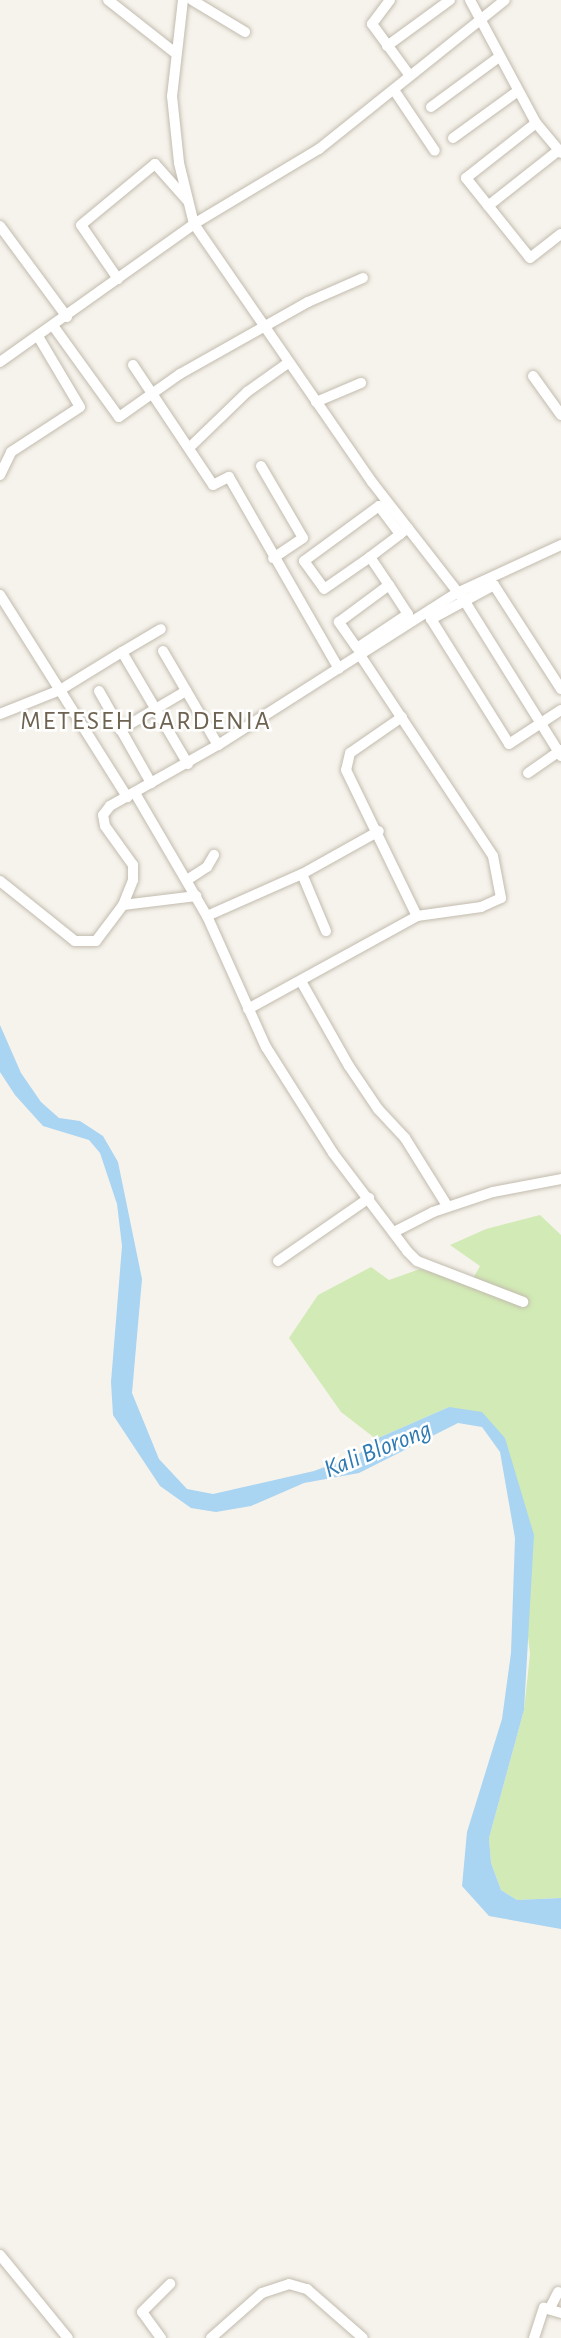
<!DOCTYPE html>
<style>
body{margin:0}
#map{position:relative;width:561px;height:2338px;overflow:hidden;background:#f6f3ec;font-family:"Alegreya Sans",sans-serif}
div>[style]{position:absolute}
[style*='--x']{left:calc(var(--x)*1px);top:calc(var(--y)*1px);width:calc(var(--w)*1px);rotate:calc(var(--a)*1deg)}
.green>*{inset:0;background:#d2eab5}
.water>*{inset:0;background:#a9d4f2}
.roads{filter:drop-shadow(0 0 2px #c2bbae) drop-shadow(0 0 2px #c2bbae)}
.street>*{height:10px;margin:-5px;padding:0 5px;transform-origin:5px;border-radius:5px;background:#fff}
span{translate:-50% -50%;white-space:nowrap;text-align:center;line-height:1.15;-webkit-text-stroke:5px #fff;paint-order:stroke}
.neighbourhood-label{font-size:26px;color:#6e6250;letter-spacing:2px}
.water-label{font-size:26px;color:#2e7ab2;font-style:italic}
</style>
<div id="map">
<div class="green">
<div style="clip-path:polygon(540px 1215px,561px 1235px,561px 1898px,517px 1900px,501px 1890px,491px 1863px,489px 1838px,524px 1710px,530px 1654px,505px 1438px,449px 1407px,376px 1439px,341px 1412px,289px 1338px,318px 1295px,371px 1267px,389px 1280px,420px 1269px,470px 1284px,480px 1266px,450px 1245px,486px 1229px)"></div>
</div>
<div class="water">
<div style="clip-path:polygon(0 1025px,21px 1073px,41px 1102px,59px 1118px,80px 1121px,103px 1136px,118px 1162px,142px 1279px,132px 1393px,159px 1459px,187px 1489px,213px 1494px,314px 1471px,359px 1454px,376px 1439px,449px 1407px,482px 1412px,505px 1438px,534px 1535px,524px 1710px,489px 1838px,491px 1863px,501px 1890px,517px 1900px,561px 1898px,561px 1929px,489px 1916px,462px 1886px,467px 1832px,502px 1719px,511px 1653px,515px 1538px,500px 1452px,482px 1427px,458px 1423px,359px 1473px,304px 1483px,251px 1506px,216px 1512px,191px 1508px,160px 1486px,113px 1415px,111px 1382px,122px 1246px,117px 1204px,100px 1153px,89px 1140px,43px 1126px,15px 1095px,0 1072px)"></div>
</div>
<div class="roads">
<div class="street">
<div style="--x:108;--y:0;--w:84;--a:38.2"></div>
<div style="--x:183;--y:0;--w:97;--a:96.5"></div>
<div style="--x:172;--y:96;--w:67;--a:84"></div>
<div style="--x:179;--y:163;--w:63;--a:76.2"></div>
<div style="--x:194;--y:224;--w:313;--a:55.4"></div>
<div style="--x:372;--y:482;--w:150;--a:52.1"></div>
<div style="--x:464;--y:600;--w:184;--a:58.1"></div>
<div style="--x:192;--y:0;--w:62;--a:31.1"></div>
<div style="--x:390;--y:0;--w:30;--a:127"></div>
<div style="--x:372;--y:24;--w:64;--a:53.8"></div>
<div style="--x:470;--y:0;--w:140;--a:61.8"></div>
<div style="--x:536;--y:123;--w:39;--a:50"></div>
<div style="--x:387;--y:46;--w:78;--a:-36.1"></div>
<div style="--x:394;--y:90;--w:73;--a:56.1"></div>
<div style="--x:431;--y:107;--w:84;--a:-36.3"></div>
<div style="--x:536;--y:123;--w:89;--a:141.8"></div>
<div style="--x:466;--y:178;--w:102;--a:51.3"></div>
<div style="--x:530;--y:258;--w:39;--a:-38"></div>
<div style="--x:453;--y:138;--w:80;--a:-35.9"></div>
<div style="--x:488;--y:206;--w:90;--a:-38.3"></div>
<div style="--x:0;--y:226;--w:113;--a:53.6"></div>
<div style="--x:118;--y:279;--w:65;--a:-124.4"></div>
<div style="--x:81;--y:225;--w:96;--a:-39.5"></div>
<div style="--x:155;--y:164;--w:48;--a:48.4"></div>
<div style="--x:54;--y:327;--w:111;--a:54.2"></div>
<div style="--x:119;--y:417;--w:75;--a:-35.2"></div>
<div style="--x:180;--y:374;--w:147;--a:-29.4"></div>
<div style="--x:308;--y:302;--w:60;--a:-23.6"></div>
<div style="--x:0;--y:362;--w:238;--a:-35.4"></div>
<div style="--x:194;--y:224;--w:146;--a:-31"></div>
<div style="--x:319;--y:149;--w:238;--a:-38.7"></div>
<div style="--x:133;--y:365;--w:144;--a:56.3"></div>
<div style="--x:213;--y:485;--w:18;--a:-27"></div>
<div style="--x:229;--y:477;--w:221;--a:60.2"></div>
<div style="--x:533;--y:376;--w:48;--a:54.3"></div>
<div style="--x:316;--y:402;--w:49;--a:-22.9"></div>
<div style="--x:189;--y:448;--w:81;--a:-44"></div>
<div style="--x:247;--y:392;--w:50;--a:-35.3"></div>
<div style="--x:261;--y:466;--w:83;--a:59.7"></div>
<div style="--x:303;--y:538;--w:36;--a:146"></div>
<div style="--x:0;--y:475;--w:25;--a:-64"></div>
<div style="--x:11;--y:452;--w:82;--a:-33.1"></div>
<div style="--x:80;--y:407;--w:80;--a:-120.7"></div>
<div style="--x:400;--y:534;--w:35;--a:-127"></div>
<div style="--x:379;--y:506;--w:93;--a:143.7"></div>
<div style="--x:304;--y:561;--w:34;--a:54"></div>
<div style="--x:324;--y:589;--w:56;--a:-34.8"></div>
<div style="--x:370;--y:557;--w:38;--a:-37"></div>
<div style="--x:400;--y:534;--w:10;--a:-37"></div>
<div style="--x:370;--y:557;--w:34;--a:56"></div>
<div style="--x:389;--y:585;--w:35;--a:57"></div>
<div style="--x:408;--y:614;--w:61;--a:146.3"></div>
<div style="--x:357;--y:648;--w:32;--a:-125"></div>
<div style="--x:339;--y:622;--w:62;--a:-36.5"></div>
<div style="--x:0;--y:595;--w:239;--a:57.8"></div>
<div style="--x:163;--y:651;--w:109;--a:59.7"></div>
<div style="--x:122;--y:652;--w:45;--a:-30.5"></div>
<div style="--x:561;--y:689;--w:124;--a:-122.8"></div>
<div style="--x:494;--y:585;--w:72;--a:151.6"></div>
<div style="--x:431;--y:619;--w:147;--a:58"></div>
<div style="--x:509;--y:744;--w:62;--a:-33.2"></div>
<div style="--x:99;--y:691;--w:106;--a:60.5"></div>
<div style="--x:0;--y:714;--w:65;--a:-21.8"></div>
<div style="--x:60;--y:690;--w:73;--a:-31.5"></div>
<div style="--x:122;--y:652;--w:130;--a:59.5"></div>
<div style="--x:402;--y:717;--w:63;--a:145.3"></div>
<div style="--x:350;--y:753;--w:17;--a:103"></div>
<div style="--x:346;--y:770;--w:162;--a:64.1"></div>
<div style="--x:120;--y:730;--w:77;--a:-30.6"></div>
<div style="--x:528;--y:773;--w:40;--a:-34.9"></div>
<div style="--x:135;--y:793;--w:143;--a:59.7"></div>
<div style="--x:207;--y:916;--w:144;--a:65.8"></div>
<div style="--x:266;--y:1047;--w:125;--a:57.7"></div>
<div style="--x:333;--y:1153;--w:123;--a:52.9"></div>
<div style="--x:407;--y:1251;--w:14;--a:45"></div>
<div style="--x:417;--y:1261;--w:114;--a:21.1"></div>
<div style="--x:302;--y:874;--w:62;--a:67.2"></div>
<div style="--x:187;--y:880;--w:24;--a:-33"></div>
<div style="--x:207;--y:867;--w:14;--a:-60"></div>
<div style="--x:0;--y:881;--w:96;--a:38.7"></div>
<div style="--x:75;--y:941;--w:21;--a:0"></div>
<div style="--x:96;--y:941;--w:45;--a:-53.1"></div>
<div style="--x:123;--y:905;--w:27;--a:-68"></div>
<div style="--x:133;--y:880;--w:15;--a:-90"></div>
<div style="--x:133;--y:865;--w:48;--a:-125.7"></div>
<div style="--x:105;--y:826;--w:11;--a:-100"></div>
<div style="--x:103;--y:815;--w:11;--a:-52"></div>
<div style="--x:110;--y:806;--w:124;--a:-29.5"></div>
<div style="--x:218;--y:745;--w:283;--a:-32.5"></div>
<div style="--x:457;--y:593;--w:115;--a:-24.8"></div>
<div style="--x:123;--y:905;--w:74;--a:-7"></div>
<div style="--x:207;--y:916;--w:104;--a:-23.9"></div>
<div style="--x:302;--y:874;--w:88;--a:-29.2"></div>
<div style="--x:302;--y:983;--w:95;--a:60.5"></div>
<div style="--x:349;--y:1066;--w:52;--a:56"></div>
<div style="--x:378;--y:1109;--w:40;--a:47"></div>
<div style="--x:405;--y:1138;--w:81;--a:58.1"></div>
<div style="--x:248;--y:1009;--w:193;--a:-28.8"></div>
<div style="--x:417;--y:916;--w:65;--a:-8"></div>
<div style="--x:481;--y:907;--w:22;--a:-24"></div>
<div style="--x:501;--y:898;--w:43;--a:-100.8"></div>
<div style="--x:493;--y:856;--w:241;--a:-123.5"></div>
<div style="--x:394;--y:1232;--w:44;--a:-27.1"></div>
<div style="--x:433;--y:1212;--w:63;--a:-18.4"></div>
<div style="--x:493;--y:1192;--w:69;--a:-10.8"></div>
<div style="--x:278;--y:1261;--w:111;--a:-34.7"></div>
<div style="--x:0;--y:2255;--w:107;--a:50.7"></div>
<div style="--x:550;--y:2308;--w:18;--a:-63"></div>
<div style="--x:161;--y:2338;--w:32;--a:-126"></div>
<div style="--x:142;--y:2312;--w:40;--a:-45"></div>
<div style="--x:211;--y:2338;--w:68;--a:-41.4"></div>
<div style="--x:262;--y:2293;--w:28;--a:-18"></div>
<div style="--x:289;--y:2284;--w:19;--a:16"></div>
<div style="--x:307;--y:2289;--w:74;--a:41.2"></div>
<div style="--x:534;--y:2338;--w:32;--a:-72"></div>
<div style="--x:544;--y:2308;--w:18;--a:16"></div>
</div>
</div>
<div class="neighbourhood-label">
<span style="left:146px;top:722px">METESEH GARDENIA</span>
</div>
<div class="water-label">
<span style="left:378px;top:1450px;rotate:-22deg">Kali Blorong</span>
</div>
</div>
